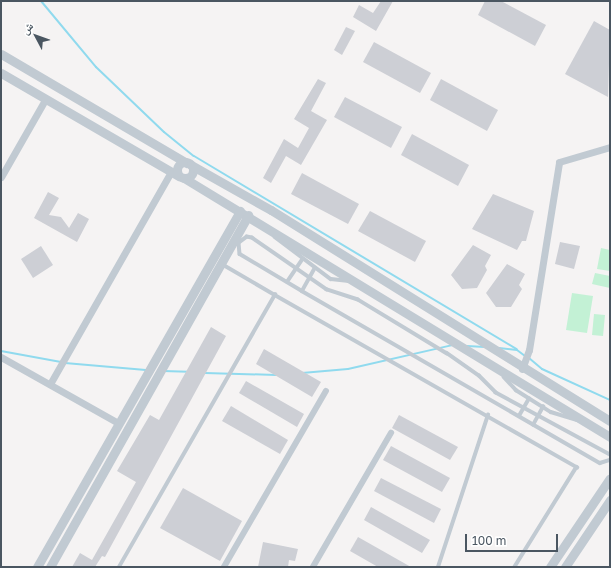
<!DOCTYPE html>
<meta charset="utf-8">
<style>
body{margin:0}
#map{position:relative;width:611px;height:568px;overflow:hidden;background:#f5f3f3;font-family:"Golos Text","Noto Naskh Arabic",sans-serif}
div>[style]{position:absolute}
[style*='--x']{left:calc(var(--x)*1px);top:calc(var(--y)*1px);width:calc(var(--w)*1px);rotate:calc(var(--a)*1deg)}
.green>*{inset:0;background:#c3f1d5}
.stream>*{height:2px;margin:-1px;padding:0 1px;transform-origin:1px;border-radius:1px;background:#90daee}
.building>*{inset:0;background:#cdcfd5}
.service>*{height:3.5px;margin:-1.75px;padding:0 1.75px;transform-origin:1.75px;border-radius:1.75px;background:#c1cad2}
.pedestrian>*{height:5.5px;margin:-2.75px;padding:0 2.75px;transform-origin:2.75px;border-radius:2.75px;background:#c1cad2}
.minor>*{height:7px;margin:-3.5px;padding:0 3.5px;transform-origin:3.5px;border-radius:3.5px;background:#c1cad2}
.tertiary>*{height:9px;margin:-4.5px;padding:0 4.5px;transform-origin:4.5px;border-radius:4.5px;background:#c1cad2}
.tertiary>.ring{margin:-4.5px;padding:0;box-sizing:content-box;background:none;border:9px solid #c1cad2;border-radius:50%}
span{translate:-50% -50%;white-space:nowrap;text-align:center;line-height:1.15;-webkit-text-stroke:3px #fff;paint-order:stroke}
.frame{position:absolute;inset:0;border:2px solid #4a5661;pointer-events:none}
.north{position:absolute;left:16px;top:16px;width:40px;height:40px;-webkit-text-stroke:3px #fff;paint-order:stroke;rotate:311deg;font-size:11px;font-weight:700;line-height:16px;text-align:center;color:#4a5661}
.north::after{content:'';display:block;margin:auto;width:14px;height:18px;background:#4a5661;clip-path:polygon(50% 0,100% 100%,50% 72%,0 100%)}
.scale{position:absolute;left:465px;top:534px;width:93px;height:18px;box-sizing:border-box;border:2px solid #4a5661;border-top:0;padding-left:5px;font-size:12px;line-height:14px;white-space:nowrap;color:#4a5661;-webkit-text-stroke:3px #fff;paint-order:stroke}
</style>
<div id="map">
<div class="green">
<div style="clip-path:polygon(601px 248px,610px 250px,610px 271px,597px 269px)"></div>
<div style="clip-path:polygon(595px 273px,610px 276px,610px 288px,592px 284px)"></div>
<div style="clip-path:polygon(572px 293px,593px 296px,587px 333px,566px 330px)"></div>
<div style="clip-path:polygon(594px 314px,605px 315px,603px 336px,592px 335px)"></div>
</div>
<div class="stream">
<div style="--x:41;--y:1;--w:86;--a:50.2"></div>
<div style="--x:96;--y:67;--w:94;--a:43.7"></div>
<div style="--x:164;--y:132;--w:38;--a:39"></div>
<div style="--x:194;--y:156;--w:376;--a:30.9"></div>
<div style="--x:467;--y:346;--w:18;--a:3"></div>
<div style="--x:499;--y:348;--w:18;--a:6"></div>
<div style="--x:517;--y:350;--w:10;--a:37"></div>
<div style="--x:1;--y:351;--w:61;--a:10.4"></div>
<div style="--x:529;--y:358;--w:17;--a:40"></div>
<div style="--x:542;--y:369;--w:75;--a:24.5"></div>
<div style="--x:65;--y:363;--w:81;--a:4.9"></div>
<div style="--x:163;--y:371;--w:25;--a:2"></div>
<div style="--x:205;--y:373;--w:71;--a:1.6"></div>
<div style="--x:302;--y:373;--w:46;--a:-5"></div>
<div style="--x:348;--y:369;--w:108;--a:-12.9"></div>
</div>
<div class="building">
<div style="clip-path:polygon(381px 1px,393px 1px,376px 31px,353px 17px,359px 5px,373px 13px)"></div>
<div style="clip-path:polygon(485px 1px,501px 1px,546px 25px,535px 46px,478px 15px)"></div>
<div style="clip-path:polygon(594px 21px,610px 30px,608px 97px,565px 74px)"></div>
<div style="clip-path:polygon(346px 27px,355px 31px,342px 55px,334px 50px)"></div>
<div style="clip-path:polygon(374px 42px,431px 73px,420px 93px,363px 62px)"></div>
<div style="clip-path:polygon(318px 79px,326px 83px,311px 111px,327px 120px,301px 165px,286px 156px,271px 183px,263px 178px,284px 139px,298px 148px,309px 128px,294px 119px)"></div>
<div style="clip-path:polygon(441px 79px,498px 110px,487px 131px,430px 100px)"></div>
<div style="clip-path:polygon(345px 97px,402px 127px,391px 148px,334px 117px)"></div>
<div style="clip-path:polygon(412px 134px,469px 165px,458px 186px,401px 155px)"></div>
<div style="clip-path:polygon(302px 173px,359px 204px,348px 224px,291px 194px)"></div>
<div style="clip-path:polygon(48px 192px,59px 198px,49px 215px,61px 217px,69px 228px,78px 213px,89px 219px,77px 242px,34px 218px)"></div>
<div style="clip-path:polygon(493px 194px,534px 211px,526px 241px,522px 241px,517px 250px,472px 229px)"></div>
<div style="clip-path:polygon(370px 211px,426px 241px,415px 262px,358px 231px)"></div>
<div style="clip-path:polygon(560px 242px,580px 246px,574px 269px,555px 264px)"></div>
<div style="clip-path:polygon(473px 245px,491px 255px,485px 266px,487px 270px,477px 288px,462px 289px,451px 275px)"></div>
<div style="clip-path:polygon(41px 246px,53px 265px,33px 278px,21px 259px)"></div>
<div style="clip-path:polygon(507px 264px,525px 274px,519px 285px,522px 289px,511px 307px,496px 307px,486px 293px)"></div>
<div style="clip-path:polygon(211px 327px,226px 336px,105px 557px,102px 556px,95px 567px,72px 567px,80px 553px,92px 560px,136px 482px,117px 471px,150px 415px,159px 420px)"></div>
<div style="clip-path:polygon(264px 349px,321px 382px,312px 397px,256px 364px)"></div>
<div style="clip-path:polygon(246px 381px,304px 414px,297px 427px,239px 393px)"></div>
<div style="clip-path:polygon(231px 406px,288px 440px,280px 454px,222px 421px)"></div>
<div style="clip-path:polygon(399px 415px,458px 447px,450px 460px,392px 428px)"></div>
<div style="clip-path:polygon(391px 446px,450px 478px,442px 492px,383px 460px)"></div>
<div style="clip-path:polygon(381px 478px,441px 509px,434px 523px,374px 491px)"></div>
<div style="clip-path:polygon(183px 488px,242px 521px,220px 561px,160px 528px)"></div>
<div style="clip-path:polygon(371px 507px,430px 540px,422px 553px,364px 520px)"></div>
<div style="clip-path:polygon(358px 537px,411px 567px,378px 567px,350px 551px)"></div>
<div style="clip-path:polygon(263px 542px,298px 549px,295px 561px,289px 560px,288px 567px,258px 567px)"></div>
</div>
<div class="service">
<div style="--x:275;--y:237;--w:70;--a:36.9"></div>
<div style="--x:331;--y:279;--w:18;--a:6"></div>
<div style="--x:222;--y:264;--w:61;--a:30.3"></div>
<div style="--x:287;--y:282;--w:27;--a:-56"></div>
<div style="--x:302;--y:291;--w:26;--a:-61"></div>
<div style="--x:504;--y:377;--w:18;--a:47"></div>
<div style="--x:516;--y:390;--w:41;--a:32.2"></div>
<div style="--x:551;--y:412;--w:28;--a:17"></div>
<div style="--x:519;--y:416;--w:20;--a:-60"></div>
<div style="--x:533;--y:425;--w:21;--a:-61"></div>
<div style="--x:610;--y:455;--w:130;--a:-151.5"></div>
<div style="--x:496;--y:393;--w:24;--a:-135"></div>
<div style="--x:479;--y:376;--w:39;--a:-145"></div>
<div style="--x:447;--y:354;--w:104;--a:-148.8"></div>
<div style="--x:358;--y:300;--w:33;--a:-162"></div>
<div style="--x:327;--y:290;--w:91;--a:-145.3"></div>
<div style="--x:252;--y:238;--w:5;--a:-169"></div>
<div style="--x:247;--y:237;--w:10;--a:143"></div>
<div style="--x:239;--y:243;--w:11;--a:85"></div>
<div style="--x:240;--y:254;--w:72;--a:30.8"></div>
<div style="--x:302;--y:291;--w:344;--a:30"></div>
<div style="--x:600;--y:463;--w:10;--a:-17"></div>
<div style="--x:119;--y:567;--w:314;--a:-60.2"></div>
<div style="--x:275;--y:295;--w:348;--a:29.7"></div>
<div style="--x:577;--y:467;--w:118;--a:121.8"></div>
<div style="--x:438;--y:567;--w:160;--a:-71.8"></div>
</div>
<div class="pedestrian">
<div style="--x:224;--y:567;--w:203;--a:-59.9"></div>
<div style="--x:313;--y:567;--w:155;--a:-59.8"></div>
</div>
<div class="minor">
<div style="--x:1;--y:177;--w:89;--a:-60.3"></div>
<div style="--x:1;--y:357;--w:134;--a:29.4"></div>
<div style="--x:522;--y:369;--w:20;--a:-70"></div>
<div style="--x:529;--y:350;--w:190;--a:-80.9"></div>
<div style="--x:559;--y:162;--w:53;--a:-16.4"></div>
<div style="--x:50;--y:384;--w:244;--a:-60.3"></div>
</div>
<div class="tertiary">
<div style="--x:1;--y:54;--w:216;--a:30.4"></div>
<div style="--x:1;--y:73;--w:206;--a:30.1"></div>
<div class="ring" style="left:177px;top:162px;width:7px;height:7px"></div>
<div style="--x:191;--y:165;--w:92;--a:29.4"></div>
<div style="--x:271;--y:210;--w:399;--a:31.9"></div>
<div style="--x:184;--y:178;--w:499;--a:31.3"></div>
<div style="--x:37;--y:567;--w:410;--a:-60.3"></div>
<div style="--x:50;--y:567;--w:404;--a:-60.6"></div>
<div style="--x:550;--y:567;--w:107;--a:-56"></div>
<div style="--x:565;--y:567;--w:81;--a:-56.1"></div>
</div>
<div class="frame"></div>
<div class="north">ش</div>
<div class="scale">100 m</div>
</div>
